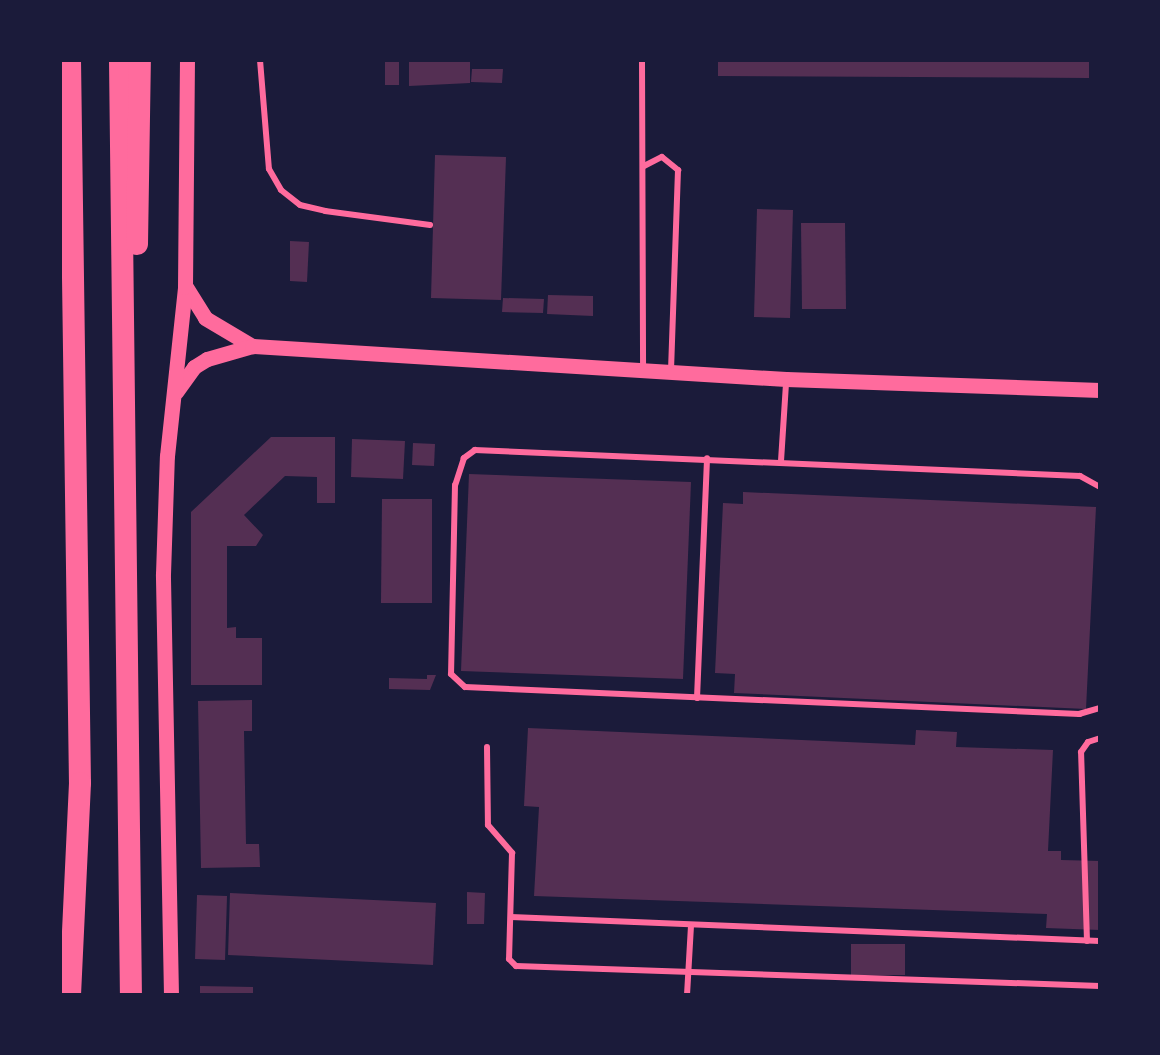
<!DOCTYPE html>
<style>
body{margin:0}
#map{position:relative;width:1160px;height:1055px;overflow:hidden;background:#1b1b3a;font-family:Inter,sans-serif}
div>[style]{position:absolute}
[style*='--x']{left:calc(var(--x)*1px);top:calc(var(--y)*1px);width:calc(var(--w)*1px);rotate:calc(var(--a)*1deg)}
.building>*{inset:0;background:#542f53}
.service>*{height:6px;margin:-3px;padding:0 3px;transform-origin:3px;border-radius:3px;background:#ff6b9d}
.tertiary>*{height:15px;margin:-7.5px;padding:0 7.5px;transform-origin:7.5px;border-radius:7.5px;background:#ff6b9d}
.motorway>*{height:22px;margin:-11px;padding:0 11px;transform-origin:11px;border-radius:11px;background:#ff6b9d}
span{translate:-50% -50%;white-space:nowrap;text-align:center;line-height:1.15;-webkit-text-stroke:8px #1b1b3a;paint-order:stroke}
.frame{position:absolute;inset:0;border:62px solid #1b1b3a;pointer-events:none}
</style>
<div id="map">
<div class="building">
<div style="clip-path:polygon(385px 60px,399px 60px,399px 85px,385px 85px)"></div>
<div style="clip-path:polygon(409px 60px,470px 60px,470px 83px,409px 86px)"></div>
<div style="clip-path:polygon(718px 60px,1089px 60px,1089px 78px,718px 76px)"></div>
<div style="clip-path:polygon(472px 69px,503px 69px,502px 83px,471px 82px)"></div>
<div style="clip-path:polygon(435px 155px,506px 157px,501px 300px,431px 298px)"></div>
<div style="clip-path:polygon(757px 209px,793px 210px,790px 318px,754px 317px)"></div>
<div style="clip-path:polygon(801px 223px,845px 223px,846px 309px,802px 309px)"></div>
<div style="clip-path:polygon(290px 241px,309px 242px,307px 282px,290px 281px)"></div>
<div style="clip-path:polygon(548px 295px,593px 296px,593px 316px,547px 314px)"></div>
<div style="clip-path:polygon(503px 298px,544px 299px,543px 313px,502px 312px)"></div>
<div style="clip-path:polygon(271px 437px,335px 437px,335px 503px,317px 503px,317px 477px,285px 476px,244px 515px,263px 535px,256px 546px,227px 546px,227px 628px,236px 627px,236px 638px,262px 638px,262px 685px,191px 685px,191px 512px)"></div>
<div style="clip-path:polygon(352px 439px,405px 441px,403px 479px,351px 477px)"></div>
<div style="clip-path:polygon(413px 443px,435px 444px,434px 466px,412px 465px)"></div>
<div style="clip-path:polygon(469px 474px,691px 482px,683px 679px,461px 671px)"></div>
<div style="clip-path:polygon(743px 492px,1096px 507px,1086px 709px,734px 693px,735px 674px,715px 673px,723px 503px,743px 504px)"></div>
<div style="clip-path:polygon(382px 499px,432px 499px,432px 603px,381px 603px)"></div>
<div style="clip-path:polygon(427px 675px,436px 675px,430px 690px,389px 689px,389px 678px,427px 679px)"></div>
<div style="clip-path:polygon(252px 700px,252px 731px,244px 731px,246px 844px,259px 844px,260px 867px,201px 868px,198px 701px)"></div>
<div style="clip-path:polygon(528px 728px,915px 745px,916px 730px,957px 732px,956px 747px,1053px 750px,1048px 851px,1061px 851px,1061px 860px,1100px 861px,1100px 930px,1046px 928px,1047px 914px,534px 896px,539px 807px,524px 806px)"></div>
<div style="clip-path:polygon(467px 892px,485px 893px,484px 924px,467px 924px)"></div>
<div style="clip-path:polygon(230px 893px,436px 903px,433px 965px,228px 955px)"></div>
<div style="clip-path:polygon(197px 895px,227px 896px,225px 960px,195px 959px)"></div>
<div style="clip-path:polygon(851px 944px,905px 944px,905px 975px,851px 975px)"></div>
<div style="clip-path:polygon(200px 986px,253px 987px,253px 995px,200px 995px)"></div>
</div>
<div class="service">
<div style="--x:260;--y:60;--w:109;--a:85.3"></div>
<div style="--x:269;--y:169;--w:24;--a:60"></div>
<div style="--x:281;--y:190;--w:24;--a:38"></div>
<div style="--x:300;--y:205;--w:26;--a:13"></div>
<div style="--x:325;--y:211;--w:106;--a:7.6"></div>
<div style="--x:642;--y:60;--w:309;--a:89.8"></div>
<div style="--x:644;--y:166;--w:20;--a:-27"></div>
<div style="--x:662;--y:157;--w:21;--a:39"></div>
<div style="--x:678;--y:170;--w:200;--a:92"></div>
<div style="--x:781;--y:461;--w:78;--a:-86.3"></div>
<div style="--x:1100;--y:487;--w:23;--a:-151"></div>
<div style="--x:1080;--y:476;--w:606;--a:-177.54"></div>
<div style="--x:475;--y:450;--w:14;--a:144"></div>
<div style="--x:464;--y:458;--w:28;--a:108"></div>
<div style="--x:455;--y:485;--w:189;--a:91.2"></div>
<div style="--x:451;--y:674;--w:19;--a:43"></div>
<div style="--x:465;--y:687;--w:615;--a:2.52"></div>
<div style="--x:1079;--y:714;--w:22;--a:-16"></div>
<div style="--x:697;--y:698;--w:240;--a:-87.6"></div>
<div style="--x:487;--y:747;--w:78;--a:89.3"></div>
<div style="--x:488;--y:825;--w:37;--a:49"></div>
<div style="--x:512;--y:853;--w:106;--a:91.6"></div>
<div style="--x:509;--y:959;--w:10;--a:45"></div>
<div style="--x:516;--y:966;--w:584;--a:1.96"></div>
<div style="--x:511;--y:917;--w:589;--a:2.33"></div>
<div style="--x:1087;--y:941;--w:189;--a:-91.8"></div>
<div style="--x:1081;--y:752;--w:12;--a:-55"></div>
<div style="--x:1088;--y:742;--w:13;--a:-18"></div>
<div style="--x:687;--y:995;--w:70;--a:-86.7"></div>
</div>
<div class="tertiary">
<div style="--x:186;--y:287;--w:36;--a:58"></div>
<div style="--x:205;--y:318;--w:55;--a:30.8"></div>
<div style="--x:176;--y:392;--w:31;--a:-54"></div>
<div style="--x:194;--y:367;--w:15;--a:-32"></div>
<div style="--x:207;--y:359;--w:47;--a:-16.1"></div>
<div style="--x:252;--y:346;--w:535;--a:3.54"></div>
<div style="--x:786;--y:379;--w:314;--a:2"></div>
<div style="--x:171;--y:995;--w:421;--a:-91.1"></div>
<div style="--x:163;--y:574;--w:118;--a:-88.1"></div>
<div style="--x:167;--y:456;--w:170;--a:-83.9"></div>
<div style="--x:185;--y:287;--w:227;--a:-89.5"></div>
</div>
<div class="motorway">
<div style="--x:70;--y:60;--w:723;--a:89.21"></div>
<div style="--x:80;--y:783;--w:212;--a:92.7"></div>
<div style="--x:120;--y:60;--w:935;--a:89.33"></div>
<div style="--x:137;--y:244;--w:184;--a:-89.1"></div>
</div>
<div class="frame"></div>
</div>
